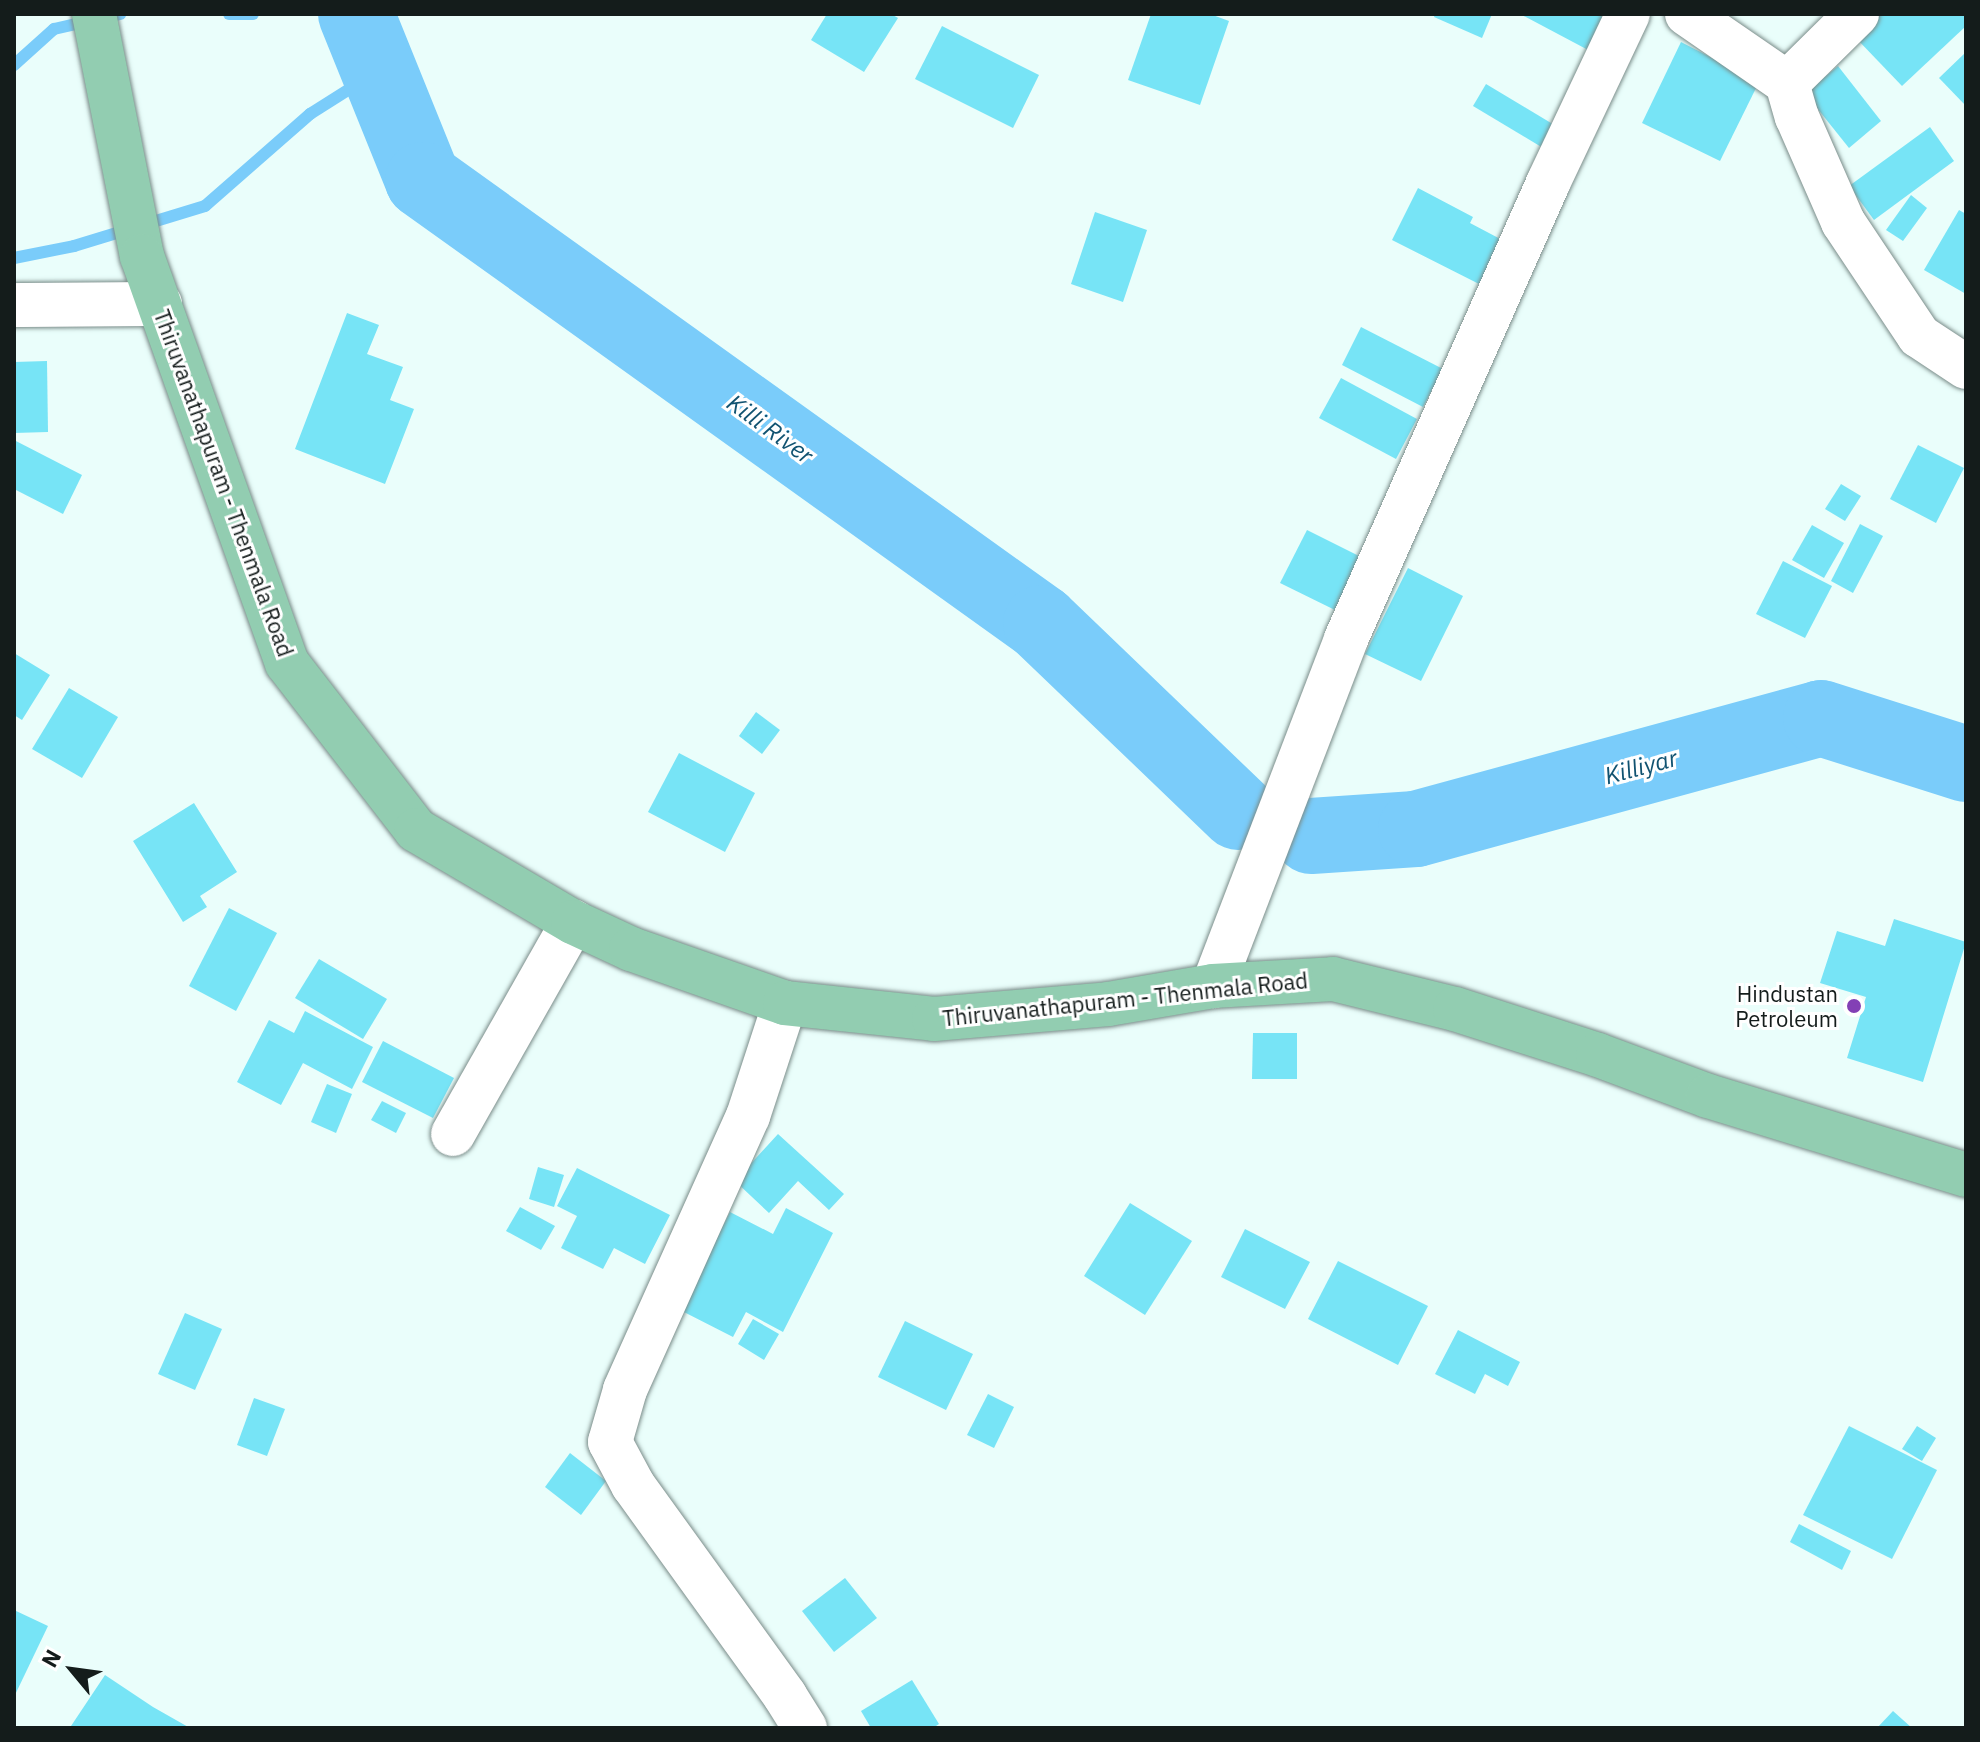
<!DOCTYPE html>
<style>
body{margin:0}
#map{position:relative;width:1980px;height:1742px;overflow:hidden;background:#eafefb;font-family:"IBM Plex Sans",sans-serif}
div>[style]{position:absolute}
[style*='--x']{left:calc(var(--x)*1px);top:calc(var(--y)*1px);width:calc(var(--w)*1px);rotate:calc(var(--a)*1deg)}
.stream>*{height:12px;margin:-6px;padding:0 6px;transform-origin:6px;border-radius:6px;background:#7accfa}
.river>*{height:76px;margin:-38px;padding:0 38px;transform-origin:38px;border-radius:38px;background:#7accfa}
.building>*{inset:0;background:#77e4f6}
.roads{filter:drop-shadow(0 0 2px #7a8c89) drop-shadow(0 0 2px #7a8c89)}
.minor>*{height:44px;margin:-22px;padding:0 22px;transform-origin:22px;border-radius:22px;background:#fff}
.major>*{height:44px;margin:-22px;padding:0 22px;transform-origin:22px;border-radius:22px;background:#92cdb1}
.dots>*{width:22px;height:22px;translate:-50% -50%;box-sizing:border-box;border:4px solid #fff;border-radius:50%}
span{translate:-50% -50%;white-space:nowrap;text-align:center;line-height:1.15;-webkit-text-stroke:6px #fff;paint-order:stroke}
.street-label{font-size:22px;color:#141c1b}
.poi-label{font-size:22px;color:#141c1b}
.right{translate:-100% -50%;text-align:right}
.water-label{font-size:24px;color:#115371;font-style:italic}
.frame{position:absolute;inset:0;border:16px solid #141c1b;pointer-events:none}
.north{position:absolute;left:32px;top:1630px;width:80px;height:80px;-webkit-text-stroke:6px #fff;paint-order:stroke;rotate:299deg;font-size:22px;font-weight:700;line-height:32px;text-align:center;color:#141c1b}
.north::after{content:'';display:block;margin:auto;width:28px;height:36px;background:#141c1b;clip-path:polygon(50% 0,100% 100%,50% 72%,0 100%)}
</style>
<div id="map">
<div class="stream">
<div style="--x:229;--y:14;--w:24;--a:0"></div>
<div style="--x:14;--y:65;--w:54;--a:-42"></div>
<div style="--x:54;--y:29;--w:68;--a:-12.8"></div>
<div style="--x:14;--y:258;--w:61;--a:-11.3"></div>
<div style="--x:74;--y:246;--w:137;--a:-17"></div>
<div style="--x:205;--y:206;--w:140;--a:-41.2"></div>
<div style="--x:310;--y:114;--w:80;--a:-32.3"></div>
</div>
<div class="river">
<div style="--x:356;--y:14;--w:179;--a:68"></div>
<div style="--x:423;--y:180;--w:760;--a:35.63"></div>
<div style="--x:1041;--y:623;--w:273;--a:43.8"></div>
<div style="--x:1311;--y:836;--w:105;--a:-3.8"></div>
<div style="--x:1416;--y:829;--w:420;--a:-15.3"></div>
<div style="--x:1821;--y:718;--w:152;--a:17.6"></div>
</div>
<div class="building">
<div style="clip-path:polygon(827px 14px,891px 14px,898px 18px,864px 72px,811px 40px)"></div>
<div style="clip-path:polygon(1151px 14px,1210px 14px,1229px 21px,1200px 105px,1128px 80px)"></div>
<div style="clip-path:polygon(1435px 14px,1492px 14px,1482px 38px,1434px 17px)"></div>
<div style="clip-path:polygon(1520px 14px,1609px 14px,1590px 51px)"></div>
<div style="clip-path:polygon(1879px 14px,1966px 14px,1966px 26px,1902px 86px,1855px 37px)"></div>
<div style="clip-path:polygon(942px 26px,1039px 75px,1013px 128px,915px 79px)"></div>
<div style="clip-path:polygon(1681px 42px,1759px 82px,1720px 161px,1642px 123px)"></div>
<div style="clip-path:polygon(1966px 52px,1966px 106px,1939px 78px)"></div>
<div style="clip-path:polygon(1838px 66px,1881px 121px,1849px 148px,1805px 93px)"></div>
<div style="clip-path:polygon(1486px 84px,1566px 132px,1553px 154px,1473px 106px)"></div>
<div style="clip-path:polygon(1930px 127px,1954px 161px,1874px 220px,1849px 186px)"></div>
<div style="clip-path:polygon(1418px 188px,1473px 217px,1470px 223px,1506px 242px,1483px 286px,1392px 240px)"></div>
<div style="clip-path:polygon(1911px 195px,1927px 208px,1903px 241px,1886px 230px)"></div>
<div style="clip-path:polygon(1959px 210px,1966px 214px,1966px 294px,1924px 270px)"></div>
<div style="clip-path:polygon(1095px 212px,1147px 230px,1123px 302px,1071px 284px)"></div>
<div style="clip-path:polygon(347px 313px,379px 325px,367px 354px,403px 367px,390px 400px,414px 409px,385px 484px,295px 449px)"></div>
<div style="clip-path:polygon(1361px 327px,1443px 369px,1423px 407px,1342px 365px)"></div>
<div style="clip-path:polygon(47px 361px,48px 432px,14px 433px,14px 362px)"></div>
<div style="clip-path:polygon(1341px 378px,1417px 419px,1396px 459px,1319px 418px)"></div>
<div style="clip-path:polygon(14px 440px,82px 475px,63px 514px,14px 489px)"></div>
<div style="clip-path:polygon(1918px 445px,1964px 468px,1936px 523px,1890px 499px)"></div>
<div style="clip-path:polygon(1841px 484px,1861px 496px,1845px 521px,1825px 509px)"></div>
<div style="clip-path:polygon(1860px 524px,1883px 536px,1853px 593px,1831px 581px)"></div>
<div style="clip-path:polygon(1812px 525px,1844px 543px,1824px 578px,1792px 560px)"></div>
<div style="clip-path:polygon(1307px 530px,1365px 559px,1339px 612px,1280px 583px)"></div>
<div style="clip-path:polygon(1783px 561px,1832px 586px,1805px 638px,1756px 614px)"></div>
<div style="clip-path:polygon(1408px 568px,1463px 596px,1421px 681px,1365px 654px)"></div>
<div style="clip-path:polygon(14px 653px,50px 675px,22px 720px,14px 715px)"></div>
<div style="clip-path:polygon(69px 688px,118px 717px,82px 778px,32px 749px)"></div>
<div style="clip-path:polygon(756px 712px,780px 730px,762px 754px,739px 736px)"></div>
<div style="clip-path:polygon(679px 753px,755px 793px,725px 852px,648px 812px)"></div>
<div style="clip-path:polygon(194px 803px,237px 872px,200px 896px,207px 907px,183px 922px,133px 841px)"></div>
<div style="clip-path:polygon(229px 908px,277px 933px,236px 1011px,189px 986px)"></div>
<div style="clip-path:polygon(1894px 919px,1966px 942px,1923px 1082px,1847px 1058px,1866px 997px,1820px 983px,1837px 931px,1885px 946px)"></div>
<div style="clip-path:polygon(319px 959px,387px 999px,363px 1039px,295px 998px)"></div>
<div style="clip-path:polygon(305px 1011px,373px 1047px,352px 1089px,303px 1063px,281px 1105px,237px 1082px,269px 1020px,294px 1033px)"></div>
<div style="clip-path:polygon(1253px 1033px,1297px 1033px,1297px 1079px,1252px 1079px)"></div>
<div style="clip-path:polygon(383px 1041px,454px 1078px,433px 1118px,362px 1082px)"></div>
<div style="clip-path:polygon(327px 1084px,352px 1094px,336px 1133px,311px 1122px)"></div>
<div style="clip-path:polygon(382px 1101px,406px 1113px,396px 1133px,371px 1120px)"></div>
<div style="clip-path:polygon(778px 1134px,844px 1194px,829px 1210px,798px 1181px,769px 1213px,735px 1181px)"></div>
<div style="clip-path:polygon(538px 1167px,564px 1175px,554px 1207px,529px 1199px)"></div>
<div style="clip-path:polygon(577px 1168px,670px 1215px,645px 1264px,614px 1248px,603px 1269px,561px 1248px,577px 1216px,557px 1206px)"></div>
<div style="clip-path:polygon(1130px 1203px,1192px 1241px,1145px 1315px,1084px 1276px)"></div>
<div style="clip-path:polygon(520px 1207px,555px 1226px,541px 1250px,506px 1231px)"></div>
<div style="clip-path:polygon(786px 1208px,833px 1233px,783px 1332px,746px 1312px,733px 1337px,680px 1310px,730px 1212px,773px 1234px)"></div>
<div style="clip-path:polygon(1245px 1229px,1310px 1262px,1285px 1309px,1221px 1277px)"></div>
<div style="clip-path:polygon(1338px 1261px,1428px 1306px,1398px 1365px,1308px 1319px)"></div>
<div style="clip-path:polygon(185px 1313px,222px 1329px,195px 1390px,158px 1374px)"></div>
<div style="clip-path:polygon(753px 1319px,779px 1334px,764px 1360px,738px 1344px)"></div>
<div style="clip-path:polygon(905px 1321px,973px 1354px,946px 1410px,878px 1377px)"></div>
<div style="clip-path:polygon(1458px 1330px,1520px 1362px,1508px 1386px,1485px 1374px,1475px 1394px,1435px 1374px)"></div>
<div style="clip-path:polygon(988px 1394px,1014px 1407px,994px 1448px,967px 1435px)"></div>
<div style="clip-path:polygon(254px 1398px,285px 1409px,267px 1456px,237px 1445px)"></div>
<div style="clip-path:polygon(1849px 1426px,1937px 1470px,1892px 1559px,1803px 1515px)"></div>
<div style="clip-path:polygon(1917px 1426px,1936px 1438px,1922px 1461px,1902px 1449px)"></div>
<div style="clip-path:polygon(570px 1453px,606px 1481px,581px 1515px,545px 1487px)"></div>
<div style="clip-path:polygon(1799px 1524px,1851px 1551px,1842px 1570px,1790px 1542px)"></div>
<div style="clip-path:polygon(845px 1578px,877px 1618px,834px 1652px,802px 1611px)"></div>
<div style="clip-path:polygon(14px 1610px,48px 1626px,14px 1697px)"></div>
<div style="clip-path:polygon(105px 1675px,153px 1707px,190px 1728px,74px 1728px,71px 1726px)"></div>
<div style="clip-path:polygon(912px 1680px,939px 1724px,933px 1728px,871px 1728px,861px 1711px)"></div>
<div style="clip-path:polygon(1893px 1711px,1912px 1728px,1877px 1728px)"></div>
</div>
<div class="roads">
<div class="minor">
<div style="--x:1687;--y:14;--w:121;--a:34.6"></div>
<div style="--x:1857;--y:14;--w:98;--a:135.4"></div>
<div style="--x:1787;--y:83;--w:35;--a:74"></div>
<div style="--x:1797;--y:117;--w:115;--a:66.3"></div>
<div style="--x:1843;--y:222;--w:137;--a:56.3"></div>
<div style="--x:1919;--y:336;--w:56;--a:33.4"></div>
<div style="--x:14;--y:305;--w:146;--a:-0.4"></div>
<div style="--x:1213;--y:986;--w:372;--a:-69"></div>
<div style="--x:1346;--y:639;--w:499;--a:-66.1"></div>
<div style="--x:1548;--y:183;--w:187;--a:-64.7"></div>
<div style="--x:785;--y:1003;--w:119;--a:108.1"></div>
<div style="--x:748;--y:1116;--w:300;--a:114.2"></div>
<div style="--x:625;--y:1390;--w:54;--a:106.1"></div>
<div style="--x:610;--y:1442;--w:49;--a:61.9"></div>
<div style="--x:633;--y:1485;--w:260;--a:54.2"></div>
<div style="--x:785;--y:1696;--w:38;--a:58"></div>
<div style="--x:453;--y:1134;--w:244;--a:-60.5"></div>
</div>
<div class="major">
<div style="--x:94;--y:14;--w:247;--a:78.8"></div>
<div style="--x:142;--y:256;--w:432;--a:70.4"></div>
<div style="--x:287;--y:663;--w:211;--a:52.3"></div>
<div style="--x:416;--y:830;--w:182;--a:30.4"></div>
<div style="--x:573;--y:922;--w:64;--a:25"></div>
<div style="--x:631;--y:949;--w:163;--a:19.3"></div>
<div style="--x:785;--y:1003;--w:150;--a:6.1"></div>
<div style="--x:934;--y:1019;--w:175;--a:-4.9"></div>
<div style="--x:1108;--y:1004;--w:107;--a:-9.7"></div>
<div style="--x:1213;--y:986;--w:120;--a:-3.3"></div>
<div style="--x:1333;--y:979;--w:126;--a:13.8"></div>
<div style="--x:1455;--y:1009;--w:150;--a:17.8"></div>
<div style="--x:1598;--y:1055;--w:117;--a:20.4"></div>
<div style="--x:1708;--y:1096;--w:270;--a:17"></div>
</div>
</div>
<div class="dots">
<div style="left:1854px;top:1006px;background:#8340b5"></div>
</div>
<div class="street-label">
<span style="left:224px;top:483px;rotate:70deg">Thiruvanathapuram - Thenmala Road</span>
<span style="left:1125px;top:999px;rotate:-6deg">Thiruvanathapuram - Thenmala Road</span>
</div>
<div class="poi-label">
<span class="right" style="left:1838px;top:1006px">Hindustan<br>Petroleum</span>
</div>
<div class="water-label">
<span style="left:770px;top:429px;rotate:36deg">Killi River</span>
<span style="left:1641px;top:767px;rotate:-15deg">Killiyar</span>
</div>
<div class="frame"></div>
<div class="north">N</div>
</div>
